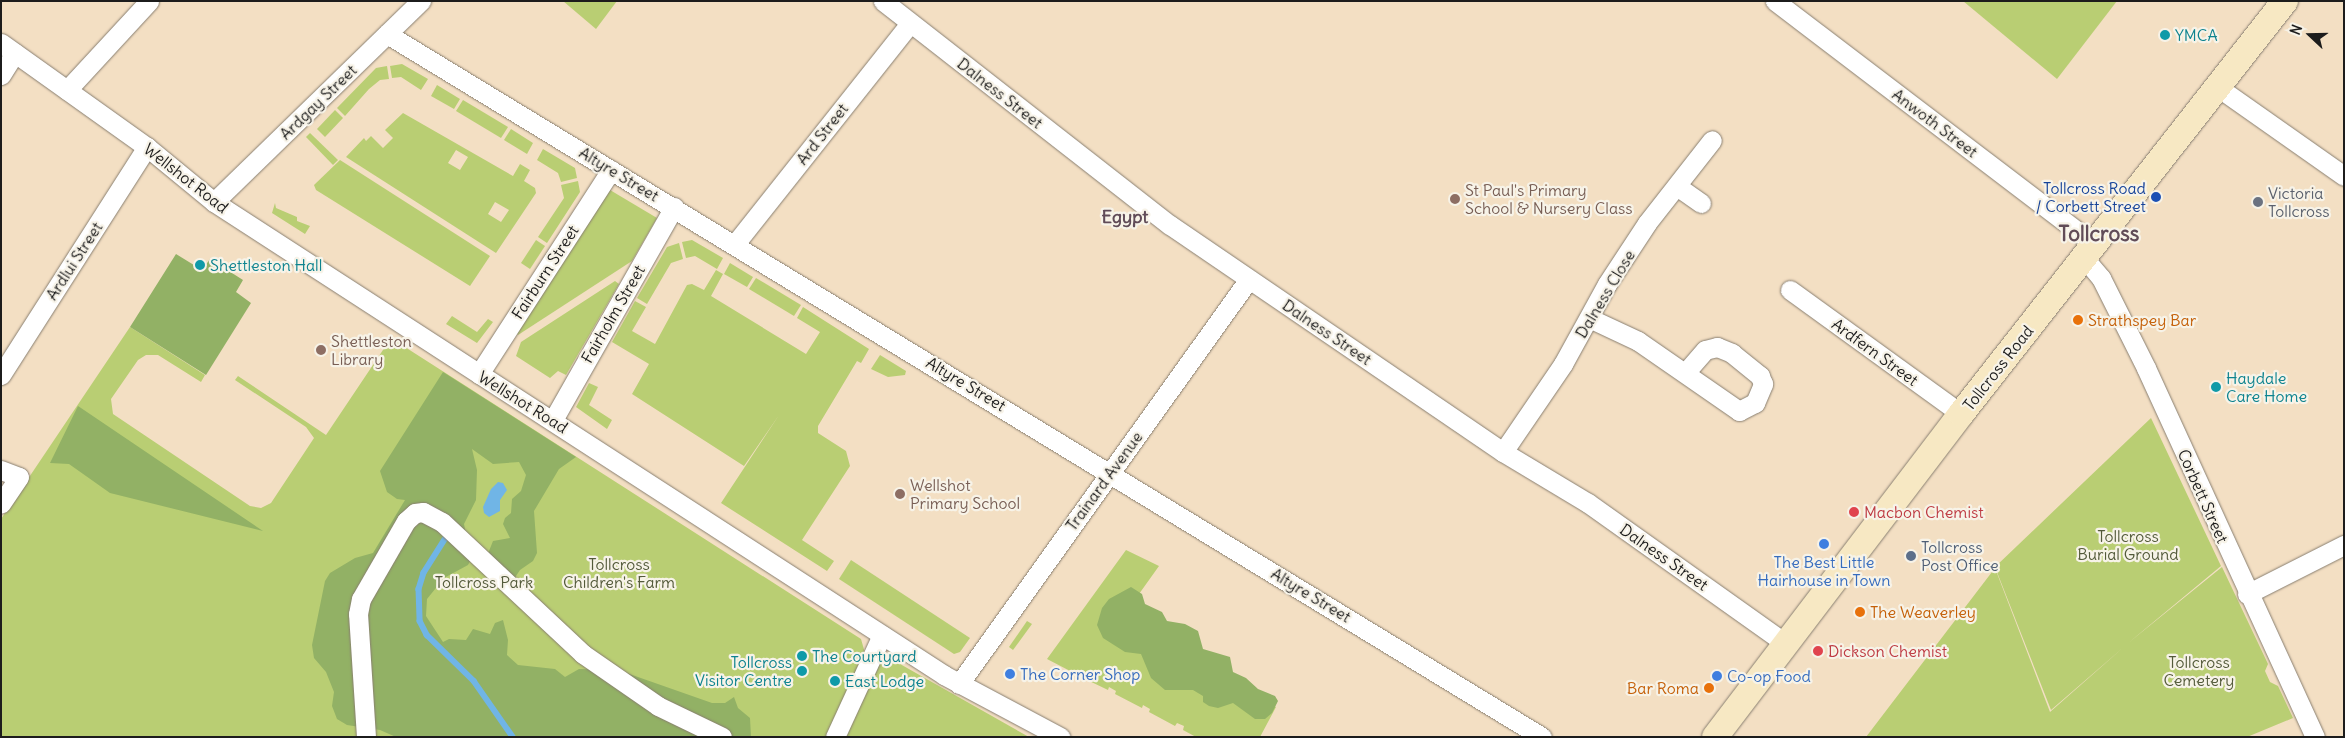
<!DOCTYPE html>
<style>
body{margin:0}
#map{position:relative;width:2345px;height:738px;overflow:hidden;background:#f3dfc3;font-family:Delius,sans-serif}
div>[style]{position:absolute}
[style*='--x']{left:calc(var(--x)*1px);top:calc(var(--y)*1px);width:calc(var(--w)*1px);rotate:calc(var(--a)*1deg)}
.green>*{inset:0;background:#b9ce73}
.forest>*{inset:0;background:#92b165}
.water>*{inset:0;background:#70b5e6}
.stream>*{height:5.5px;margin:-2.75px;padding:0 2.75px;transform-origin:2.75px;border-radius:2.75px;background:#70b5e6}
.roads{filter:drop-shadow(0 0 1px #887e70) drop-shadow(0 0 1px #887e70)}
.street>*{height:19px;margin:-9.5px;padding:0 9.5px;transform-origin:9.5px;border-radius:9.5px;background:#fff}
.secondary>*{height:26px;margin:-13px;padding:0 13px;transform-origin:13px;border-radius:13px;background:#f7e8c3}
.dots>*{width:14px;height:14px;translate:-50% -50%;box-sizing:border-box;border:2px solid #f7f3e8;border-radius:50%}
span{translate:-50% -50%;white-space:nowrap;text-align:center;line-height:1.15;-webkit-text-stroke:4.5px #f7f3e8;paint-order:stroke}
.culture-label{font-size:16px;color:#0d838f}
.left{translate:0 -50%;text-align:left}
.right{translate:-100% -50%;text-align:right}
.street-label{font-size:16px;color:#1c1c1c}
.transit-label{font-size:16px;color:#164399}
.education-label{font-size:16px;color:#785e54}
.worship-label{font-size:16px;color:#5b616d}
.food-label{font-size:16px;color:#c56008}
.health-label{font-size:16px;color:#be3a42}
.park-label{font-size:16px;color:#535a3a}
.service-label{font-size:16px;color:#4e5e75}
.shop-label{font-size:16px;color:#366cbe}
.neighbourhood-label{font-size:18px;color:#614c58;font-weight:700}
.district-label{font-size:21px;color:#614c58;font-weight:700}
.frame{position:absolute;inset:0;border:2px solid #1c1c1c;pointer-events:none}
.north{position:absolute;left:2285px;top:10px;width:50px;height:50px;-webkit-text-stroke:4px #f7f3e8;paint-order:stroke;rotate:291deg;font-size:14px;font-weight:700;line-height:20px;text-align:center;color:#1c1c1c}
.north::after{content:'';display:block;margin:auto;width:18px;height:22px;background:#1c1c1c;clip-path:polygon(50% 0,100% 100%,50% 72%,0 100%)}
</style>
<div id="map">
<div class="green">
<div style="clip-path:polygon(563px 1px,617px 1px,596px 29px)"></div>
<div style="clip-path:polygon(1963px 1px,2117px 1px,2057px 79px)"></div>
<div style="clip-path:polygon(402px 64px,428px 79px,421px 90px,401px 77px,392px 78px,390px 66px)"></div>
<div style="clip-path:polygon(387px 66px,389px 79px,380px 80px,369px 89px,345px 116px,337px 108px,376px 68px)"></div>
<div style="clip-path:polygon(437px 85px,460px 99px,454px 109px,431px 96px)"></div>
<div style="clip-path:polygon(463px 100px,508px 127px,501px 138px,456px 111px)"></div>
<div style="clip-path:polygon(335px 110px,343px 118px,325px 137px,317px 129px)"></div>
<div style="clip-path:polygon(evenodd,403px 113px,513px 176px,520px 164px,530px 170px,524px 181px,535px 188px,536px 193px,496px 253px,346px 157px,364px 138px,366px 141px,371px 136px,383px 148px,393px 138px,385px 130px,403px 113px,456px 150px,468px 157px,460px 170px,448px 163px,456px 150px,403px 113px,495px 202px,509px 210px,501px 222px,488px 214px,495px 202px)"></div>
<div style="clip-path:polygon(511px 129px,533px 143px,527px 154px,504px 140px)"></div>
<div style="clip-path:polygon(310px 133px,338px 160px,333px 165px,306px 137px)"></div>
<div style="clip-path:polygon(543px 149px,575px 168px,577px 178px,561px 182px,558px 173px,537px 160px)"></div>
<div style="clip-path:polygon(340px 160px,490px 256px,470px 286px,316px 190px,314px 185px)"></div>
<div style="clip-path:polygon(578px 181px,580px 192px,547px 243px,538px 237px,564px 198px,561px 185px)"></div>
<div style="clip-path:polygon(610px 190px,657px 218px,632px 261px,518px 335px,516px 333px)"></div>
<div style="clip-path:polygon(275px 203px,276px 208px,297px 217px,297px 221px,310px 226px,305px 234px,272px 213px)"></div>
<div style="clip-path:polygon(536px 240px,545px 246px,530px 269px,521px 263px)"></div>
<div style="clip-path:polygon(692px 240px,723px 258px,717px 269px,695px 256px,686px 258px,682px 242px)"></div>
<div style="clip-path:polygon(679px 243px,683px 259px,671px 263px,647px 304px,637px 298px,667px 247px)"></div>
<div style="clip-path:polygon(730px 263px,753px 277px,747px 287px,724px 274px)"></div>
<div style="clip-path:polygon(716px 270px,723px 274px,711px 296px,806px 354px,820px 332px,797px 318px,803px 307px,869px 349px,861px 363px,857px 361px,818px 426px,818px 433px,846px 451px,850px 466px,802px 540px,834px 561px,827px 571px,721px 503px,779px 415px,744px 466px,632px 394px,649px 364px,612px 342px,635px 301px,646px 307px,632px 331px,655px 344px,687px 285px,692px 284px,704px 290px)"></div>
<div style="clip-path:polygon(756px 278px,801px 305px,794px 316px,749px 289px)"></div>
<div style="clip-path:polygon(615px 281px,619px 284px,566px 375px,558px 371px,550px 378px,516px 356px,521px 342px)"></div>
<div style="clip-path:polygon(452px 316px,477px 332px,488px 319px,493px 322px,477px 343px,446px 324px)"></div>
<div style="clip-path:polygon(130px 327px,205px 375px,201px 382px,158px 355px,146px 355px,138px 360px,111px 399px,113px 414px,250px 506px,261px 508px,271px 503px,314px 438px,306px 427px,235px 380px,238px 376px,326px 435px,389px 341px,392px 343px,394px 340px,861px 639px,865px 653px,882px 660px,893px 660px,1029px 737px,1px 737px,1px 519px)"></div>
<div style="clip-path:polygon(880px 355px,906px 371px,905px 375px,888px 377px,871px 369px)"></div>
<div style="clip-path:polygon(589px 383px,598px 387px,589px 405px,612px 420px,607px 429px,576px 407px)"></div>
<div style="clip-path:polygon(2151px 418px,2221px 566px,2127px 644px,2222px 567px,2268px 664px,2265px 671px,2270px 682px,2278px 686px,2293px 718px,2247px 737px,1866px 737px,1995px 568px,2050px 712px,2125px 646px,2051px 710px,1995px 567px)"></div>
<div style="clip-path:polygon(1126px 550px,1159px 566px,1119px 622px,1276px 707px,1260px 737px,1196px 737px,1183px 730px,1184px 726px,1177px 723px,1175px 726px,1149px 712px,1150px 709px,1143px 705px,1142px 708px,1115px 694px,1116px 691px,1109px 687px,1108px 690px,1081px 677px,1082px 673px,1076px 670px,1074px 673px,1047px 659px)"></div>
<div style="clip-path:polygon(851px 560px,970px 638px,960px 652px,954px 654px,839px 579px)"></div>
<div style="clip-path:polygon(1027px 621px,1032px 624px,1013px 650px,1009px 647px)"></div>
</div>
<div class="forest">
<div style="clip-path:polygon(176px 254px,202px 270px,210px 259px,243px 280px,236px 292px,251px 303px,206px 375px,130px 327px)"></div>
<div style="clip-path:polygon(443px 372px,576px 457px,559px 469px,534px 511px,537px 553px,533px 561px,520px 570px,512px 582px,487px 556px,493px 541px,510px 538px,503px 524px,505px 518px,511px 513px,512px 499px,521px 491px,526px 475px,519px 462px,493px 464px,472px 449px,477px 470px,476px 500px,464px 524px,471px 559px,468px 565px,444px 578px,427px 599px,426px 616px,443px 642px,449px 639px,466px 640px,473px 629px,490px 634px,495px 623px,503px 620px,508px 640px,507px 655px,518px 665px,555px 669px,565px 677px,579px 669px,618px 670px,712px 703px,725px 703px,734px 697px,738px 708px,750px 718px,751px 737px,396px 737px,380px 730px,347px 725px,337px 719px,332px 706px,334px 692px,326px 672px,314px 658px,312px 645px,325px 581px,330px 573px,355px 558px,373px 553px,405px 500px,397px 499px,387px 492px,380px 471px)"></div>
<div style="clip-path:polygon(78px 406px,81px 408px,263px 531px,110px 493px,69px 464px,50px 463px)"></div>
<div style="clip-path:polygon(1131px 587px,1142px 594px,1145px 604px,1162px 612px,1167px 621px,1185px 624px,1198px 631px,1203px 649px,1230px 657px,1233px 672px,1246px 678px,1258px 689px,1275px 696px,1278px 701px,1272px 713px,1265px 719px,1255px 719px,1233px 703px,1218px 708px,1209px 706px,1203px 702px,1203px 696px,1193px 690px,1165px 690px,1151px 678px,1141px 654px,1125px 652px,1103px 638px,1097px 625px,1102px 608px,1109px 599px)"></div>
</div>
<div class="water">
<div style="clip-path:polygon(498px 482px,503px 483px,507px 490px,500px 500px,500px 511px,489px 517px,484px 513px,483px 507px,491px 489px)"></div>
</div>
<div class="stream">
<div style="--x:448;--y:535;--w:45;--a:122.3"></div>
<div style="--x:424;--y:573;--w:17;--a:107"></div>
<div style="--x:419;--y:589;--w:32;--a:88"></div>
<div style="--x:420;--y:621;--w:16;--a:63"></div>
<div style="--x:427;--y:635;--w:66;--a:44.4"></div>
<div style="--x:474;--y:681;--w:68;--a:55.1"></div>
</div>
<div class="roads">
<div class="street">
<div style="--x:883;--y:1;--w:364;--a:38"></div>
<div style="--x:1170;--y:225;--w:403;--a:34.3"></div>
<div style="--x:1503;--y:452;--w:99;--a:31"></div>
<div style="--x:1588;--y:503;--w:242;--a:35.4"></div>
<div style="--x:1775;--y:1;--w:402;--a:37.3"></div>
<div style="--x:387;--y:34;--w:1352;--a:31.33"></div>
<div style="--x:1;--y:43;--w:179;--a:35.5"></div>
<div style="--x:147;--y:147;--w:87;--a:39.4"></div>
<div style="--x:214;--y:202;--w:870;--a:32.94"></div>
<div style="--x:944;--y:675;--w:132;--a:28.1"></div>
<div style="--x:1;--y:75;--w:26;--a:-58"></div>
<div style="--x:2219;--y:88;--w:153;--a:35.1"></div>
<div style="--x:67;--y:90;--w:121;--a:-47.3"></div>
<div style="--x:1678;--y:187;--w:28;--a:35"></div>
<div style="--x:214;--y:202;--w:289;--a:-44.2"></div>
<div style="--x:735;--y:244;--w:282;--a:-51.6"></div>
<div style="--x:2085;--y:259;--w:25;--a:50"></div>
<div style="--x:2101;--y:278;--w:101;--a:63.4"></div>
<div style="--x:2146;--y:368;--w:406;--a:65.4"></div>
<div style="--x:1790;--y:290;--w:211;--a:35.9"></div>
<div style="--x:1589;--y:318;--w:54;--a:25.1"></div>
<div style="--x:1638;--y:341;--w:123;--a:34.7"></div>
<div style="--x:1739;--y:411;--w:18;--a:-27"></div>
<div style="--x:1755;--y:403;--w:21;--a:-67"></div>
<div style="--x:1763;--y:384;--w:9;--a:-111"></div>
<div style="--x:1760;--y:376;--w:36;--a:-141"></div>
<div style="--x:1732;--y:353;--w:16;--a:-158"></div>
<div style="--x:1717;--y:347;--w:12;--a:166"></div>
<div style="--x:1705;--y:350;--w:30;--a:131"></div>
<div style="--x:479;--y:374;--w:243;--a:-57.1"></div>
<div style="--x:1;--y:375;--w:271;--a:-57.4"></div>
<div style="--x:553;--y:420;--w:245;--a:-60.4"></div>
<div style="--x:1503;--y:452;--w:107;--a:-55.7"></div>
<div style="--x:1563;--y:364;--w:91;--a:-61.2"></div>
<div style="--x:1607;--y:284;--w:73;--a:-56.7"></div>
<div style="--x:1647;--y:223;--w:105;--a:-51.9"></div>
<div style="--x:1;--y:470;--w:19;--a:21"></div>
<div style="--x:19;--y:477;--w:32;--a:124"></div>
<div style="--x:2247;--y:594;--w:109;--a:-26.8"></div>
<div style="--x:959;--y:684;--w:498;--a:-54.4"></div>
<div style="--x:366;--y:737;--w:123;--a:-93.7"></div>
<div style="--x:358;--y:614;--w:15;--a:-79"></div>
<div style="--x:361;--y:599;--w:90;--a:-60"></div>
<div style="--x:406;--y:521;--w:12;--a:-42"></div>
<div style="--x:415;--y:513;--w:8;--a:-7"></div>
<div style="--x:423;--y:512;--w:21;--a:28"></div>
<div style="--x:442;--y:522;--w:193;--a:43.1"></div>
<div style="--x:583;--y:654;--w:91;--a:34.7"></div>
<div style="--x:658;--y:706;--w:71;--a:25.8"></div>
<div style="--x:835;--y:737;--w:112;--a:-65.3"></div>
</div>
<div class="secondary">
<div style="--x:1715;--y:737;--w:406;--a:-52.7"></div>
<div style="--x:1961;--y:414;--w:525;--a:-51.89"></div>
</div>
</div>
<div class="dots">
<div style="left:2165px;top:35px;background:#0f9aa8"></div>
<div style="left:2156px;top:197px;background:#1a4fb4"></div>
<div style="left:1455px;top:199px;background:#8d6e63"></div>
<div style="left:2258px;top:202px;background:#6b7280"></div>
<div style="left:200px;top:265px;background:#0f9aa8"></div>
<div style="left:2078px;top:320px;background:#e8710a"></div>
<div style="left:321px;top:350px;background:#8d6e63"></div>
<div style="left:2216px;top:387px;background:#0f9aa8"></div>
<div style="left:900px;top:494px;background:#8d6e63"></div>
<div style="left:1854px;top:512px;background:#e0444e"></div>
<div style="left:1824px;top:544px;background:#3f7fe0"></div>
<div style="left:1911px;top:556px;background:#5c6f8a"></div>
<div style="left:1860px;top:612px;background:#e8710a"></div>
<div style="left:1818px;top:651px;background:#e0444e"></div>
<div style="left:802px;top:656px;background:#0f9aa8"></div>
<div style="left:802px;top:671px;background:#0f9aa8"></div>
<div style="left:1010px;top:674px;background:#3f7fe0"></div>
<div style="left:1717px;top:676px;background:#3f7fe0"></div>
<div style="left:835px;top:681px;background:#0f9aa8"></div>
<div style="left:1709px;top:688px;background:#e8710a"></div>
</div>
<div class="culture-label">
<span class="left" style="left:2175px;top:35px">YMCA</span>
<span class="left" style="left:210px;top:265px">Shettleston Hall</span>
<span class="left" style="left:2226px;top:387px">Haydale<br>Care Home</span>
<span class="left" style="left:812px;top:656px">The Courtyard</span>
<span class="right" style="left:792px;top:671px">Tollcross<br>Visitor Centre</span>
<span class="left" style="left:845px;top:681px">East Lodge</span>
</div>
<div class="street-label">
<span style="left:1000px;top:93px;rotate:38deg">Dalness Street</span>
<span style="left:318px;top:102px;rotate:-44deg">Ardgay Street</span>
<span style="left:1935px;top:123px;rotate:37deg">Anwoth Street</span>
<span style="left:822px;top:134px;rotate:-52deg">Ard Street</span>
<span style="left:619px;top:174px;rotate:31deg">Altyre Street</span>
<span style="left:186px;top:178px;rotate:38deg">Wellshot Road</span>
<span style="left:74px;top:261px;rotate:-57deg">Ardlui Street</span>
<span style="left:545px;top:272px;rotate:-57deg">Fairburn Street</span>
<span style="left:1605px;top:294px;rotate:-59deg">Dalness Close</span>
<span style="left:613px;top:314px;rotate:-60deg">Fairholm Street</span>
<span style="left:1327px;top:332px;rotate:34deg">Dalness Street</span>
<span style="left:1875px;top:352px;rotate:36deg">Ardfern Street</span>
<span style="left:1998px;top:368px;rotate:-52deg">Tollcross Road</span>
<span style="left:966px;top:384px;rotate:31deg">Altyre Street</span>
<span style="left:523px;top:402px;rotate:32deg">Wellshot Road</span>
<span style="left:1104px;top:481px;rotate:-54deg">Trainard Avenue</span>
<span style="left:2203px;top:496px;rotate:66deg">Corbett Street</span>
<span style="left:1664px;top:557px;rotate:35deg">Dalness Street</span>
<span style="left:1311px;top:595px;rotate:31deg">Altyre Street</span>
</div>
<div class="transit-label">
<span class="right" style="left:2146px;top:197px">Tollcross Road<br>/ Corbett Street</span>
</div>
<div class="education-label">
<span class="left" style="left:1465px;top:199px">St Paul's Primary<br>School &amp; Nursery Class</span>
<span class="left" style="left:331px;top:350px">Shettleston<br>Library</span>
<span class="left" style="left:910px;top:494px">Wellshot<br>Primary School</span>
</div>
<div class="worship-label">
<span class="left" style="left:2268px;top:202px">Victoria<br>Tollcross</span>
</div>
<div class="food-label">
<span class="left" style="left:2088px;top:320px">Strathspey Bar</span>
<span class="left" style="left:1870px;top:612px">The Weaverley</span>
<span class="right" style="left:1699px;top:688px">Bar Roma</span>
</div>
<div class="health-label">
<span class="left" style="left:1864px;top:512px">Macbon Chemist</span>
<span class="left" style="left:1828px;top:651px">Dickson Chemist</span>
</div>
<div class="park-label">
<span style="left:2128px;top:545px">Tollcross<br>Burial Ground</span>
<span style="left:619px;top:573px">Tollcross<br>Children's Farm</span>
<span style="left:484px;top:582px">Tollcross Park</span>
<span style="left:2199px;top:671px">Tollcross<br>Cemetery</span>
</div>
<div class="service-label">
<span class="left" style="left:1921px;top:556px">Tollcross<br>Post Office</span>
</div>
<div class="shop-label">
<span style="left:1824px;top:571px">The Best Little<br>Hairhouse in Town</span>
<span class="left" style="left:1020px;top:674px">The Corner Shop</span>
<span class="left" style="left:1727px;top:676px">Co-op Food</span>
</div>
<div class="neighbourhood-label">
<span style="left:1125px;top:217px">Egypt</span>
</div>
<div class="district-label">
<span style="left:2099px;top:234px">Tollcross</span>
</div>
<div class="frame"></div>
<div class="north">N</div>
</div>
